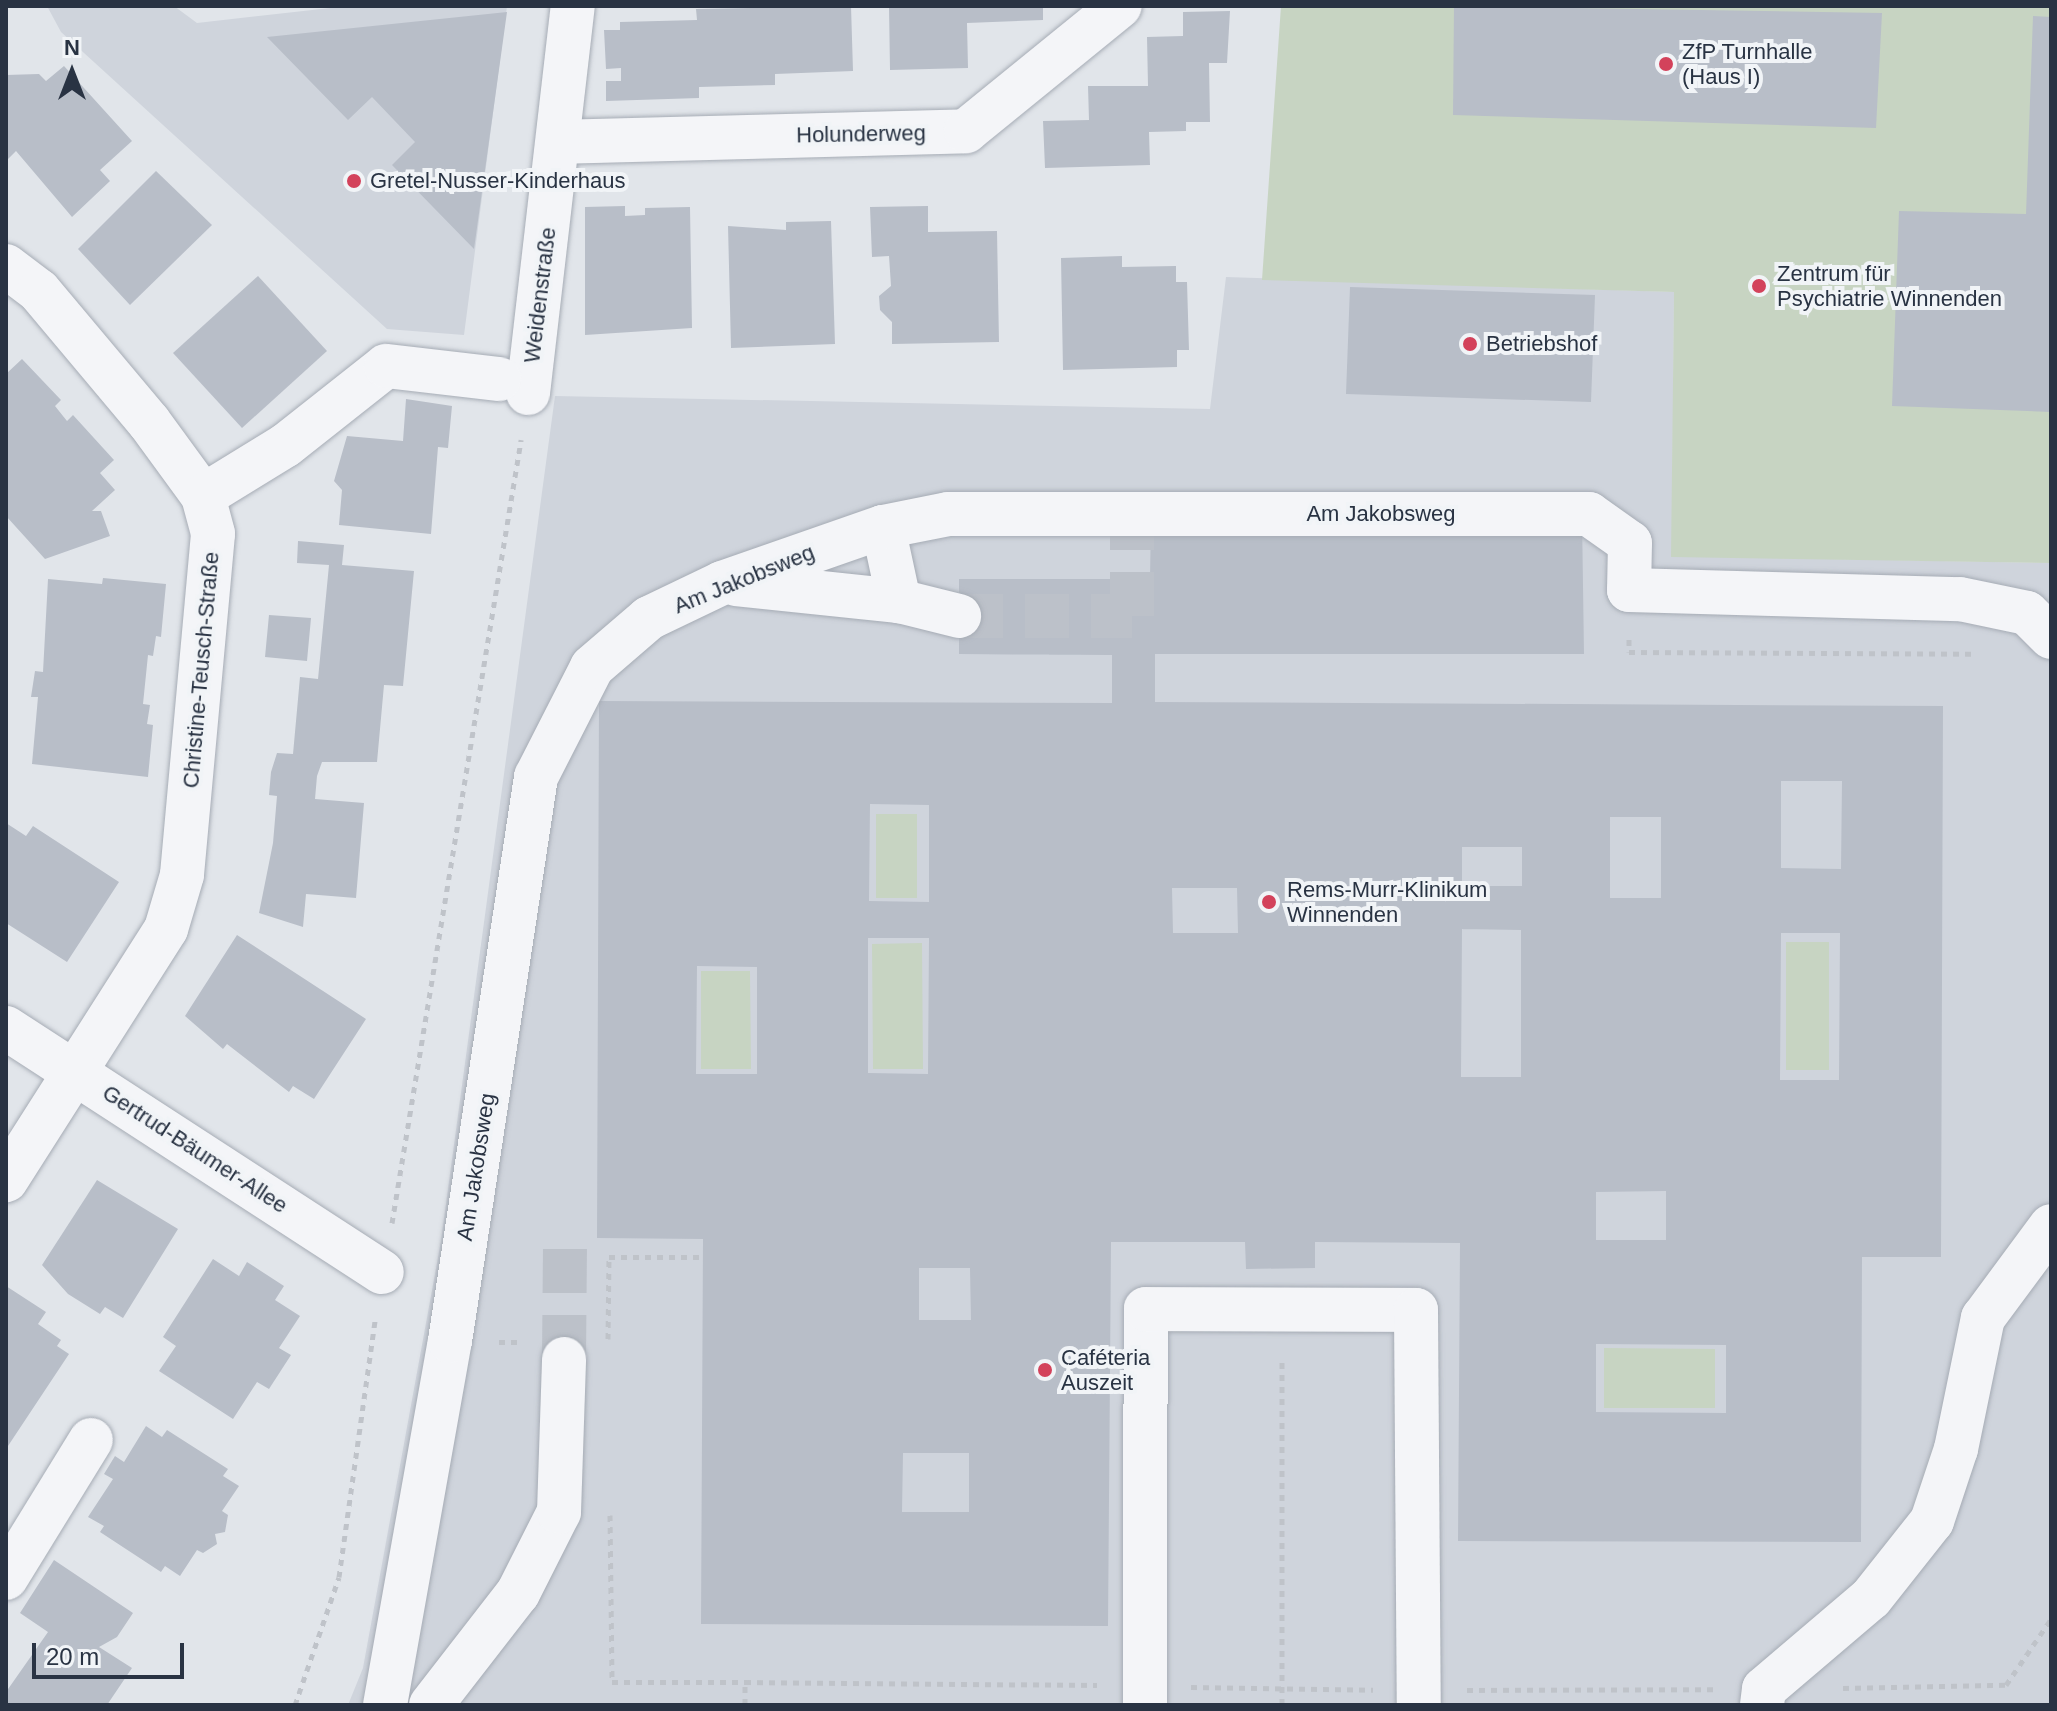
<!DOCTYPE html>
<meta charset="utf-8">
<style>
body{margin:0}
#map{position:relative;width:2057px;height:1711px;overflow:hidden;background:#e1e5ea;font-family:Arial,sans-serif}
div>[style]{position:absolute}
[style*='--x']{left:calc(var(--x)*1px);top:calc(var(--y)*1px);width:calc(var(--w)*1px);rotate:calc(var(--a)*1deg)}
.built>*{inset:0;background:#cfd4dc}
.green>*{inset:0;background:#c7d4c2}
.building>*{inset:0;background:#b8bec8}
.minor-tunnel>*{height:44px;margin-top:-22px;transform-origin:0;background:repeating-linear-gradient(90deg,#bcc1c9 0 44px,transparent 0 66px)}
.path>*{height:5px;margin-top:-2.5px;transform-origin:0;background:repeating-linear-gradient(90deg,#bfc3c9 0 6px,transparent 0 12px)}
.roads{filter:drop-shadow(0 0 2px #a6acb5) drop-shadow(0 0 2px #a6acb5)}
.minor>*{height:44px;margin:-22px;padding:0 22px;transform-origin:22px;border-radius:22px;background:#f4f5f8}
.dots>*{width:22px;height:22px;translate:-50% -50%;box-sizing:border-box;border:4px solid #f1f4f7;border-radius:50%}
span{translate:-50% -50%;white-space:nowrap;text-align:center;line-height:1.15;-webkit-text-stroke:8px #f1f4f7;paint-order:stroke}
.poi-label{font-size:22px;color:#293343}
.left{translate:0 -50%;text-align:left}
.street-label{font-size:22px;color:#293343}
.frame{position:absolute;inset:0;border:8px solid #293343;pointer-events:none}
.north{position:absolute;left:32px;top:32px;width:80px;height:80px;-webkit-text-stroke:6px #f1f4f7;paint-order:stroke;rotate:0deg;font-size:22px;font-weight:700;line-height:32px;text-align:center;color:#293343}
.north::after{content:'';display:block;margin:auto;width:28px;height:36px;background:#293343;clip-path:polygon(50% 0,100% 100%,50% 72%,0 100%)}
.scale{position:absolute;left:32px;top:1643px;width:152px;height:36px;box-sizing:border-box;border:4px solid #293343;border-top:0;padding-left:10px;font-size:24px;line-height:28px;white-space:nowrap;color:#293343;-webkit-text-stroke:6px #f1f4f7;paint-order:stroke}
</style>
<div id="map">
<div class="built">
<div style="clip-path:polygon(47px 6px,174px 6px,197px 23px,348px 6px,507px 6px,464px 335px,387px 329px,61px 32px)"></div>
<div style="clip-path:polygon(1226px 277px,1674px 292px,1672px 556px,2051px 563px,2051px 1705px,348px 1705px,363px 1668px,441px 1241px,555px 396px,1210px 409px)"></div>
</div>
<div class="green">
<div style="clip-path:polygon(1281px 6px,2051px 6px,2051px 563px,1671px 557px,1674px 292px,1262px 280px)"></div>
<div style="clip-path:polygon(876px 814px,917px 814px,917px 898px,876px 898px)"></div>
<div style="clip-path:polygon(1786px 942px,1829px 942px,1829px 1070px,1786px 1070px)"></div>
<div style="clip-path:polygon(922px 943px,923px 1069px,873px 1069px,872px 944px)"></div>
<div style="clip-path:polygon(701px 971px,750px 971px,751px 1069px,701px 1069px)"></div>
<div style="clip-path:polygon(1604px 1348px,1715px 1349px,1715px 1408px,1604px 1408px)"></div>
</div>
<div class="building">
<div style="clip-path:polygon(851px 6px,853px 71px,775px 74px,775px 85px,699px 87px,699px 98px,606px 101px,606px 81px,621px 81px,621px 68px,606px 69px,604px 30px,620px 30px,620px 22px,697px 20px,696px 9px)"></div>
<div style="clip-path:polygon(889px 6px,1043px 6px,1043px 20px,967px 23px,968px 68px,890px 70px)"></div>
<div style="clip-path:polygon(1454px 6px,1882px 13px,1876px 128px,1453px 115px)"></div>
<div style="clip-path:polygon(1230px 11px,1227px 63px,1209px 63px,1210px 122px,1186px 122px,1186px 131px,1149px 132px,1150px 165px,1045px 168px,1043px 121px,1089px 120px,1088px 86px,1148px 86px,1147px 37px,1183px 36px,1183px 12px)"></div>
<div style="clip-path:polygon(507px 12px,474px 249px,392px 165px,415px 142px,372px 97px,348px 120px,267px 37px)"></div>
<div style="clip-path:polygon(2033px 16px,2051px 17px,2051px 412px,1892px 406px,1899px 211px,2026px 214px)"></div>
<div style="clip-path:polygon(64px 66px,132px 141px,100px 170px,110px 181px,72px 217px,16px 151px,6px 161px,6px 75px,39px 74px,46px 81px)"></div>
<div style="clip-path:polygon(156px 171px,212px 225px,130px 305px,78px 249px)"></div>
<div style="clip-path:polygon(625px 206px,625px 216px,645px 215px,645px 208px,690px 207px,692px 328px,585px 335px,585px 207px)"></div>
<div style="clip-path:polygon(928px 206px,928px 232px,997px 231px,999px 342px,892px 344px,892px 322px,880px 310px,879px 296px,891px 286px,889px 256px,872px 257px,870px 207px)"></div>
<div style="clip-path:polygon(831px 221px,835px 344px,731px 348px,728px 226px,786px 230px,786px 222px)"></div>
<div style="clip-path:polygon(1122px 256px,1122px 267px,1176px 266px,1176px 282px,1187px 282px,1189px 350px,1177px 350px,1177px 367px,1063px 370px,1061px 258px)"></div>
<div style="clip-path:polygon(258px 276px,327px 351px,242px 428px,173px 353px)"></div>
<div style="clip-path:polygon(1350px 287px,1595px 295px,1591px 402px,1346px 394px)"></div>
<div style="clip-path:polygon(22px 359px,61px 400px,55px 406px,67px 421px,73px 415px,114px 460px,100px 473px,115px 490px,92px 511px,101px 511px,110px 536px,45px 559px,6px 516px,6px 374px)"></div>
<div style="clip-path:polygon(406px 399px,452px 406px,448px 448px,438px 447px,431px 534px,339px 525px,342px 490px,334px 481px,347px 436px,403px 441px)"></div>
<div style="clip-path:polygon(evenodd,1151px 517px,1582px 517px,1584px 654px,1155px 654px,1155px 702px,1943px 706px,1941px 1257px,1862px 1257px,1861px 1542px,1458px 1541px,1460px 1243px,1315px 1242px,1315px 1268px,1246px 1269px,1245px 1242px,1111px 1242px,1108px 1626px,701px 1624px,703px 1239px,597px 1238px,599px 701px,1112px 703px,1112px 655px,959px 654px,959px 579px,1150px 579px,1151px 517px,1781px 781px,1842px 781px,1841px 869px,1781px 868px,1781px 781px,1151px 517px,870px 804px,929px 805px,929px 902px,869px 901px,870px 804px,1151px 517px,1610px 817px,1661px 817px,1661px 898px,1610px 898px,1610px 817px,1151px 517px,1462px 847px,1522px 847px,1522px 886px,1462px 886px,1462px 847px,1151px 517px,1172px 888px,1237px 888px,1238px 933px,1173px 933px,1172px 888px,1151px 517px,1462px 929px,1521px 930px,1521px 1077px,1461px 1077px,1462px 929px,1151px 517px,1781px 933px,1840px 933px,1839px 1080px,1780px 1080px,1781px 933px,1151px 517px,868px 938px,929px 938px,928px 1074px,868px 1073px,868px 938px,1151px 517px,697px 966px,757px 967px,757px 1074px,696px 1074px,697px 966px,1151px 517px,1666px 1191px,1666px 1240px,1596px 1240px,1596px 1192px,1666px 1191px,1151px 517px,919px 1268px,970px 1268px,971px 1320px,919px 1320px,919px 1268px,1151px 517px,1596px 1344px,1726px 1345px,1726px 1413px,1596px 1412px,1596px 1344px,1151px 517px,903px 1453px,969px 1453px,969px 1512px,902px 1512px,903px 1453px)"></div>
<div style="clip-path:polygon(298px 541px,344px 545px,342px 565px,414px 571px,403px 686px,384px 685px,377px 762px,322px 762px,317px 776px,315px 799px,364px 803px,356px 898px,306px 894px,303px 927px,259px 913px,273px 843px,277px 796px,269px 795px,271px 772px,277px 753px,293px 754px,300px 677px,318px 679px,329px 565px,297px 563px)"></div>
<div style="clip-path:polygon(103px 578px,166px 584px,161px 637px,156px 636px,153px 656px,148px 655px,143px 704px,150px 705px,147px 724px,153px 725px,148px 777px,32px 764px,38px 697px,31px 697px,35px 671px,43px 672px,48px 579px,102px 584px)"></div>
<div style="clip-path:polygon(269px 615px,311px 618px,307px 661px,265px 657px)"></div>
<div style="clip-path:polygon(6px 823px,26px 836px,33px 826px,119px 882px,67px 962px,6px 923px)"></div>
<div style="clip-path:polygon(237px 935px,366px 1019px,314px 1099px,293px 1086px,289px 1092px,227px 1044px,223px 1049px,185px 1016px)"></div>
<div style="clip-path:polygon(97px 1180px,178px 1229px,123px 1318px,105px 1307px,100px 1314px,68px 1294px,42px 1265px)"></div>
<div style="clip-path:polygon(213px 1259px,239px 1276px,247px 1262px,284px 1286px,275px 1300px,300px 1316px,279px 1348px,291px 1355px,269px 1389px,257px 1382px,233px 1419px,159px 1371px,176px 1346px,163px 1337px)"></div>
<div style="clip-path:polygon(6px 1286px,46px 1312px,38px 1324px,61px 1340px,57px 1346px,69px 1354px,6px 1449px)"></div>
<div style="clip-path:polygon(146px 1426px,162px 1437px,167px 1430px,228px 1469px,223px 1476px,239px 1486px,222px 1511px,228px 1515px,225px 1532px,215px 1534px,217px 1544px,203px 1553px,197px 1550px,180px 1576px,165px 1566px,161px 1572px,100px 1532px,104px 1526px,88px 1517px,113px 1479px,104px 1474px,115px 1456px,124px 1462px)"></div>
<div style="clip-path:polygon(54px 1560px,133px 1613px,117px 1637px,99px 1647px,132px 1668px,107px 1705px,6px 1705px,6px 1692px,48px 1632px,20px 1613px)"></div>
</div>
<div class="minor-tunnel">
<div style="--x:959;--y:616;--w:173;--a:0"></div>
<div style="--x:1132;--y:616;--w:102;--a:-90"></div>
<div style="--x:564;--y:1359;--w:119;--a:-89.5"></div>
</div>
<div class="path">
<div style="--x:1629;--y:639;--w:13;--a:90"></div>
<div style="--x:1629;--y:652;--w:342;--a:0.3"></div>
<div style="--x:392;--y:1223;--w:794;--a:-80.64"></div>
<div style="--x:608;--y:1339;--w:82;--a:-89.3"></div>
<div style="--x:609;--y:1257;--w:94;--a:0"></div>
<div style="--x:499;--y:1342;--w:22;--a:0"></div>
<div style="--x:610;--y:1515;--w:167;--a:89.3"></div>
<div style="--x:612;--y:1682;--w:133;--a:0"></div>
<div style="--x:1191;--y:1687;--w:182;--a:0.9"></div>
<div style="--x:1843;--y:1688;--w:163;--a:-1.1"></div>
<div style="--x:2006;--y:1685;--w:80;--a:-55.7"></div>
<div style="--x:1467;--y:1690;--w:250;--a:-0.2"></div>
<div style="--x:295;--y:1705;--w:135;--a:-71"></div>
<div style="--x:339;--y:1577;--w:260;--a:-82"></div>
<div style="--x:745;--y:1705;--w:23;--a:-90"></div>
<div style="--x:745;--y:1682;--w:352;--a:0.5"></div>
<div style="--x:1282;--y:1705;--w:347;--a:-90"></div>
</div>
<div class="roads">
<div class="minor">
<div style="--x:558;--y:142;--w:408;--a:-1.5"></div>
<div style="--x:966;--y:131;--w:198;--a:-39.1"></div>
<div style="--x:6;--y:266;--w:41;--a:37.1"></div>
<div style="--x:39;--y:291;--w:171;--a:50"></div>
<div style="--x:149;--y:422;--w:92;--a:53.9"></div>
<div style="--x:203;--y:496;--w:39;--a:75"></div>
<div style="--x:213;--y:534;--w:342;--a:95.2"></div>
<div style="--x:182;--y:875;--w:56;--a:106.5"></div>
<div style="--x:166;--y:929;--w:298;--a:122.5"></div>
<div style="--x:528;--y:393;--w:390;--a:-83.4"></div>
<div style="--x:203;--y:496;--w:97;--a:-31.6"></div>
<div style="--x:286;--y:445;--w:127;--a:-38.3"></div>
<div style="--x:386;--y:366;--w:114;--a:6.6"></div>
<div style="--x:883;--y:527;--w:76;--a:77.8"></div>
<div style="--x:736;--y:584;--w:164;--a:6"></div>
<div style="--x:899;--y:601;--w:62;--a:14"></div>
<div style="--x:6;--y:1028;--w:448;--a:33"></div>
<div style="--x:6;--y:1578;--w:162;--a:-58.4"></div>
<div style="--x:385;--y:1705;--w:370;--a:-79.9"></div>
<div style="--x:450;--y:1341;--w:571;--a:-81.33"></div>
<div style="--x:536;--y:777;--w:123;--a:-63"></div>
<div style="--x:592;--y:667;--w:75;--a:-40.7"></div>
<div style="--x:649;--y:618;--w:81;--a:-25.6"></div>
<div style="--x:722;--y:583;--w:170;--a:-19.2"></div>
<div style="--x:883;--y:527;--w:66;--a:-11.3"></div>
<div style="--x:948;--y:514;--w:641;--a:0"></div>
<div style="--x:1589;--y:514;--w:50;--a:35.3"></div>
<div style="--x:1630;--y:543;--w:47;--a:91.2"></div>
<div style="--x:1629;--y:590;--w:331;--a:1.6"></div>
<div style="--x:1960;--y:599;--w:68;--a:11.8"></div>
<div style="--x:2027;--y:613;--w:34;--a:45"></div>
<div style="--x:431;--y:1705;--w:142;--a:-52.2"></div>
<div style="--x:518;--y:1593;--w:91;--a:-63.2"></div>
<div style="--x:559;--y:1512;--w:153;--a:-88.1"></div>
<div style="--x:1145;--y:1705;--w:396;--a:-89.9"></div>
<div style="--x:1146;--y:1309;--w:270;--a:0.2"></div>
<div style="--x:1416;--y:1310;--w:395;--a:89.6"></div>
<div style="--x:1762;--y:1705;--w:16;--a:-83"></div>
<div style="--x:1764;--y:1689;--w:140;--a:-40.4"></div>
<div style="--x:1871;--y:1598;--w:98;--a:-51.6"></div>
<div style="--x:1932;--y:1521;--w:76;--a:-71.6"></div>
<div style="--x:1956;--y:1449;--w:134;--a:-78.4"></div>
<div style="--x:1983;--y:1318;--w:114;--a:-53.5"></div>
</div>
</div>
<div class="dots">
<div style="left:1666px;top:64px;background:#d3425b"></div>
<div style="left:354px;top:181px;background:#d3425b"></div>
<div style="left:1759px;top:286px;background:#d3425b"></div>
<div style="left:1470px;top:344px;background:#d3425b"></div>
<div style="left:1269px;top:902px;background:#d3425b"></div>
<div style="left:1045px;top:1370px;background:#d3425b"></div>
</div>
<div class="poi-label">
<span class="left" style="left:1682px;top:64px">ZfP Turnhalle<br>(Haus I)</span>
<span class="left" style="left:370px;top:181px">Gretel-Nusser-Kinderhaus</span>
<span class="left" style="left:1777px;top:286px">Zentrum für<br>Psychiatrie Winnenden</span>
<span class="left" style="left:1486px;top:344px">Betriebshof</span>
<span class="left" style="left:1287px;top:902px">Rems-Murr-Klinikum<br>Winnenden</span>
<span class="left" style="left:1061px;top:1370px">Caféteria<br>Auszeit</span>
</div>
<div class="street-label">
<span style="left:861px;top:134px;rotate:-1deg">Holunderweg</span>
<span style="left:540px;top:295px;rotate:-83deg">Weidenstraße</span>
<span style="left:1381px;top:514px">Am Jakobsweg</span>
<span style="left:744px;top:579px;rotate:-22deg">Am Jakobsweg</span>
<span style="left:201px;top:670px;rotate:-85deg">Christine-Teusch-Straße</span>
<span style="left:195px;top:1149px;rotate:33deg">Gertrud-Bäumer-Allee</span>
<span style="left:476px;top:1167px;rotate:-81deg">Am Jakobsweg</span>
</div>
<div class="frame"></div>
<div class="north">N</div>
<div class="scale">20 m</div>
</div>
